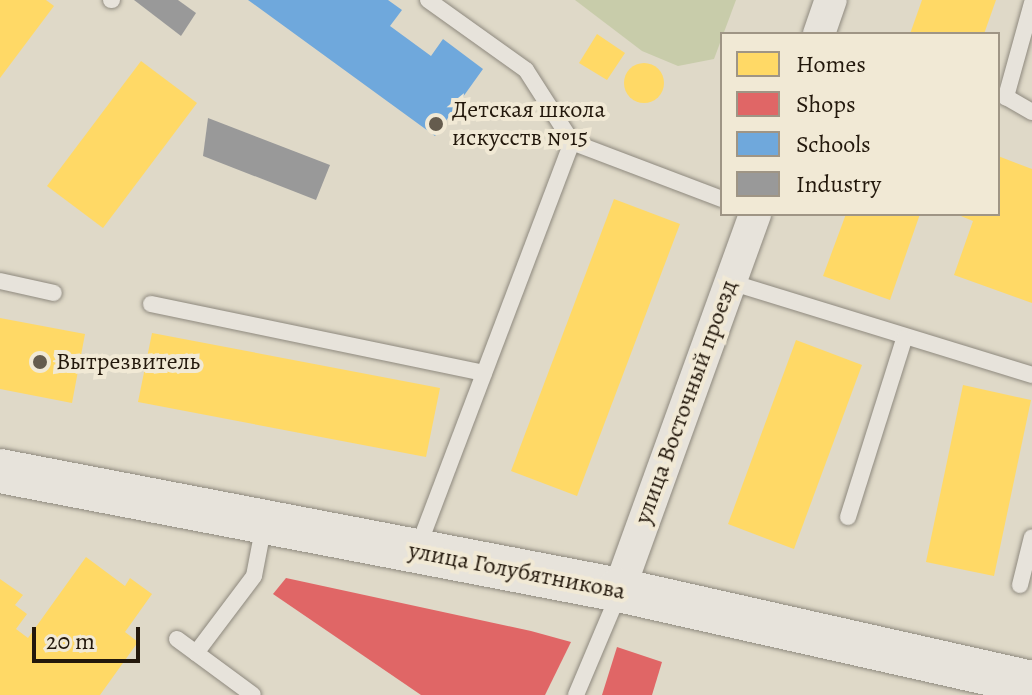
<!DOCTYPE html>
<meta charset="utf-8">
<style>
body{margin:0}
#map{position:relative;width:1032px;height:695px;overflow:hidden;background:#dfd9c8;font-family:Alegreya,serif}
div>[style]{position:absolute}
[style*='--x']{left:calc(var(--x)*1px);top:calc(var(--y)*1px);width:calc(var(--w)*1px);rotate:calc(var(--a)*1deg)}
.green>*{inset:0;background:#c8ccaa}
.homes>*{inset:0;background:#ffd966}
.round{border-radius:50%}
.shops>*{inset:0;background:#e06666}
.schools>*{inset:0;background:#6fa8dc}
.industry>*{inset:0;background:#999}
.roads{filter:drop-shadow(0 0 2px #8e897e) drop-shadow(0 0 2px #8e897e)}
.lane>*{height:16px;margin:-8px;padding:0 8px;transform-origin:8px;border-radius:8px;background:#e7e3db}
.street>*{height:32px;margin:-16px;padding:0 16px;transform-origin:16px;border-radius:16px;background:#e7e3db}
.secondary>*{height:44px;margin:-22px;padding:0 22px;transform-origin:22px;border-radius:22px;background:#e7e3db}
.dots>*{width:22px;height:22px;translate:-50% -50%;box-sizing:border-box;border:4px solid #f1e9d5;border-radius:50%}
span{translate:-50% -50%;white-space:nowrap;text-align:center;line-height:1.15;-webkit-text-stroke:8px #f1e9d5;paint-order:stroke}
.poi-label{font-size:24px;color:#23180c}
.left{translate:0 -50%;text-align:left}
.street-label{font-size:24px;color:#23180c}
.legend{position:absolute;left:720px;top:32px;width:280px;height:184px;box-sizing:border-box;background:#f1e9d5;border:2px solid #9f9585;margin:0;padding:10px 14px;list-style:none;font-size:24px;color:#23180c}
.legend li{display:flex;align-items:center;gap:16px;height:40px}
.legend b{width:40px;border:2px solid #9f9585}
.scale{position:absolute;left:32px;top:627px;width:108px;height:36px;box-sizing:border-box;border:4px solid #23180c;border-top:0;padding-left:10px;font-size:24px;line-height:28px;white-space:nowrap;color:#23180c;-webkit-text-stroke:6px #f1e9d5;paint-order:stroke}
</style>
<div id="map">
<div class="green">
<div style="clip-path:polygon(575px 0,736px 0,714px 59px,678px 66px,642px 51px)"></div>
</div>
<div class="homes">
<div style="clip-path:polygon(0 0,46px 0,54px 6px,0 78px)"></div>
<div style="clip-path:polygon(922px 0,996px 0,984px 34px,910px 34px)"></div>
<div style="clip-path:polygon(597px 34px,625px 53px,607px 80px,579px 63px)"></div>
<div style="clip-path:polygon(141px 61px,197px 103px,103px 228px,47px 186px)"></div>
<div class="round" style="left:624px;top:63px;width:40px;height:40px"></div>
<div style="clip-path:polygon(998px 156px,1032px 169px,1032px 303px,954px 275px,973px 221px,956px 214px,998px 214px)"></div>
<div style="clip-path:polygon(614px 199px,680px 224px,577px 496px,511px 471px)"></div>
<div style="clip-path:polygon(846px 214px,920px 214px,890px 300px,823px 276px)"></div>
<div style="clip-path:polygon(0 318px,85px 334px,72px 403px,0 389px)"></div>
<div style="clip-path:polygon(152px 333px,440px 388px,426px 457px,138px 402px)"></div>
<div style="clip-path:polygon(796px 340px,862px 365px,794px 549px,728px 524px)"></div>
<div style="clip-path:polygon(963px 385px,1031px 400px,994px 576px,926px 562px)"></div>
<div style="clip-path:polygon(86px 557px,125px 586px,130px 578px,152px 594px,125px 632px,138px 642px,100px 695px,0 695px,0 579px,23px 595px,15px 605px,27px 614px,16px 629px,28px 638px)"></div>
</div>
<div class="shops">
<div style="clip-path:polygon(286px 578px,531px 631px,571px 642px,545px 695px,421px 695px,273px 594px)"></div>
<div style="clip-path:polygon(617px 647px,662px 662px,652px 695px,602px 695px)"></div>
</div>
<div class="schools">
<div style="clip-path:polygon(248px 0,388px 0,402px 10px,390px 26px,431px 56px,443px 39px,483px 69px,435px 136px)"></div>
</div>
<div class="industry">
<div style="clip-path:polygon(134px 0,178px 0,196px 13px,181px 36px)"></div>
<div style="clip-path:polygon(208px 118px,330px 165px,316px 200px,203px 156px)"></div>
</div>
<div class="roads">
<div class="lane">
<div style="--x:111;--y:0;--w:1;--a:0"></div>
<div style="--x:428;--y:0;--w:120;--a:35.5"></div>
<div style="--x:526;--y:70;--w:85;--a:57.4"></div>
<div style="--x:1032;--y:3;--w:98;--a:105.5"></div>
<div style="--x:1006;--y:97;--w:30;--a:30"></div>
<div style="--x:0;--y:281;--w:55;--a:12.5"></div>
<div style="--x:730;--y:282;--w:316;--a:17.1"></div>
<div style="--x:151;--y:304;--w:340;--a:11.7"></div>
<div style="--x:848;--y:517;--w:187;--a:-72.5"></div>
<div style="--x:417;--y:550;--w:436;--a:-69.2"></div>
<div style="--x:572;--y:142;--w:160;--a:20.8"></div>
<div style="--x:1020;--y:585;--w:49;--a:-76"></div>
<div style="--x:177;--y:639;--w:94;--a:36.4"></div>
<div style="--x:196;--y:653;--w:96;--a:-53"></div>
<div style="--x:254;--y:576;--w:53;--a:-79.1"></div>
<div style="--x:576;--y:695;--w:111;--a:-67.1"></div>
</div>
<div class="street">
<div style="--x:819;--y:34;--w:36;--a:-71"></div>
<div style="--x:619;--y:590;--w:400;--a:-70.1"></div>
</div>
<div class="secondary">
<div style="--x:0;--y:471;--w:630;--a:10.88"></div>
<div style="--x:619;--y:590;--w:423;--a:12.7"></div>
</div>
</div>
<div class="dots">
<div style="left:436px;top:124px;background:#655c4e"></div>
<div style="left:40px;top:362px;background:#655c4e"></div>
</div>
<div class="poi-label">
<span class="left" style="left:452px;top:124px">Детская школа<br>искусств №15</span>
<span class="left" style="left:56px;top:362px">Вытрезвитель</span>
</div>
<div class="street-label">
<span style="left:686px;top:402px;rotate:-70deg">улица Восточный проезд</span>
<span style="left:517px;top:571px;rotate:11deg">улица Голубятникова</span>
</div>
<ul class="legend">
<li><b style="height:22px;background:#ffd966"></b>Homes</li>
<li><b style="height:22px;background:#e06666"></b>Shops</li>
<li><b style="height:22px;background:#6fa8dc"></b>Schools</li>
<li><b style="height:22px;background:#999"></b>Industry</li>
</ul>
<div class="scale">20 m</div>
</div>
